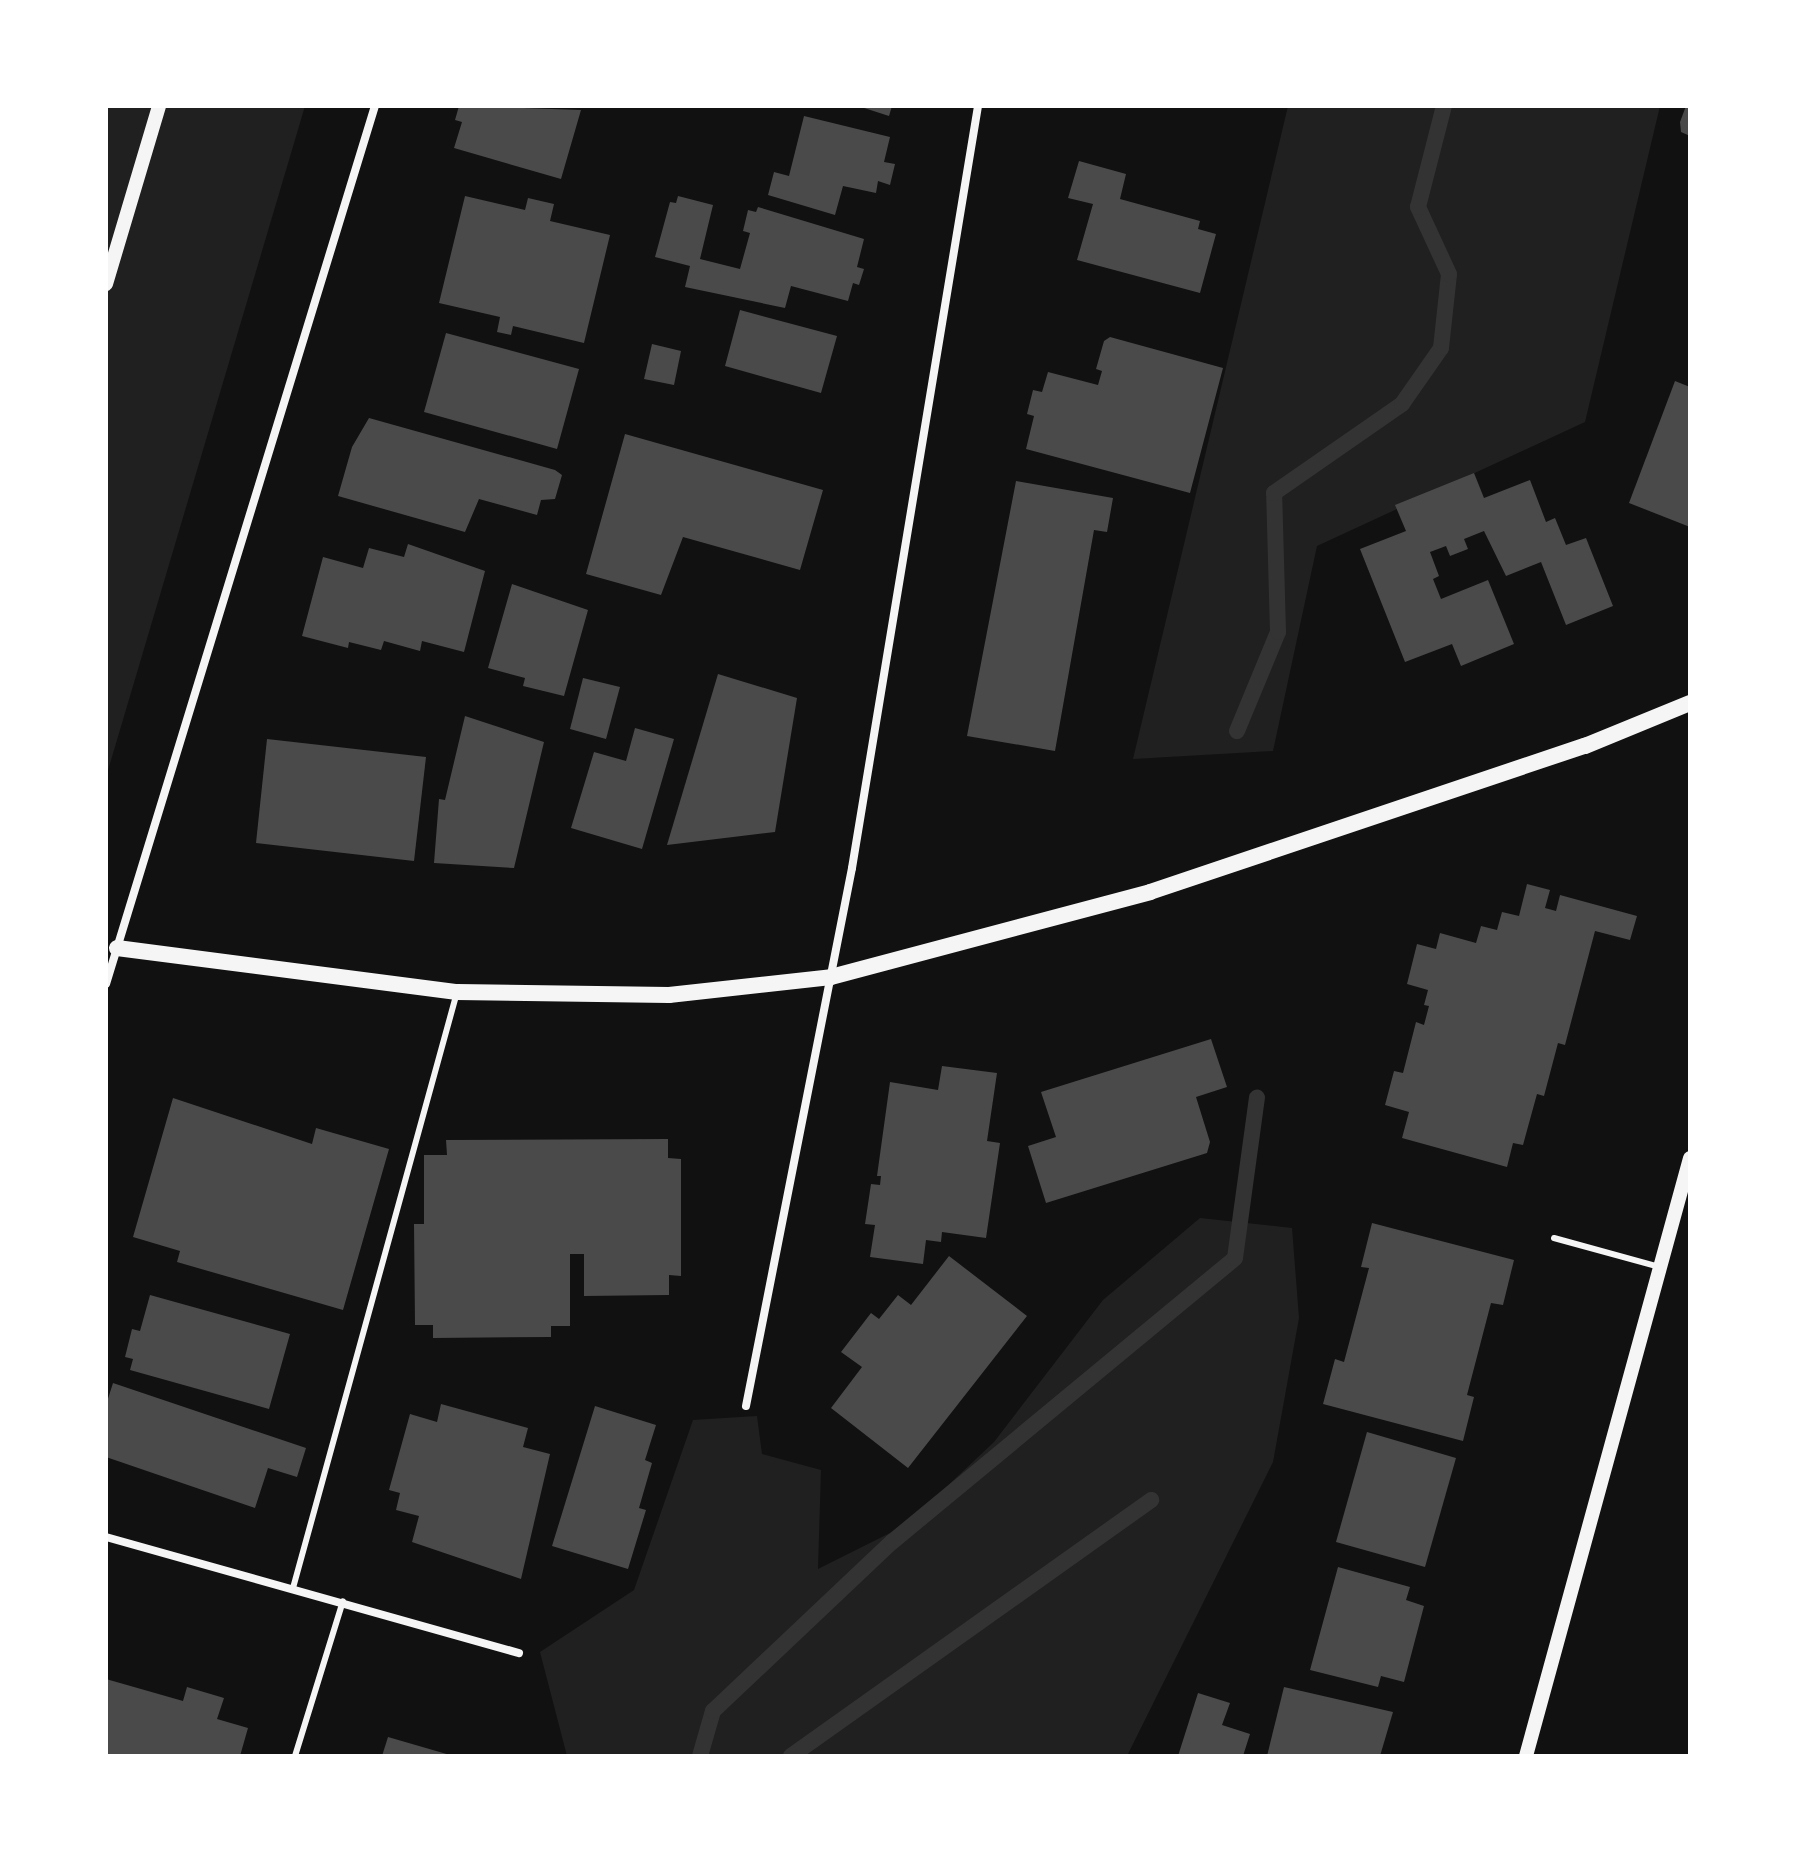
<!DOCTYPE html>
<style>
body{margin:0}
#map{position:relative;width:1796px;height:1862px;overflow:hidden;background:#111;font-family:"Archivo Narrow",sans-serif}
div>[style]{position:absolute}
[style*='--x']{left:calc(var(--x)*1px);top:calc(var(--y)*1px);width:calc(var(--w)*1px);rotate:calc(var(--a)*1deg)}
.green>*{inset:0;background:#202020}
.stream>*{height:16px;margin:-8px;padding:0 8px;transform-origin:8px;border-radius:8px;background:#333}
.building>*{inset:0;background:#4a4a4a}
.service>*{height:6px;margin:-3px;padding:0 3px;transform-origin:3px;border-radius:3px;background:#f5f5f5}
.minor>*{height:8px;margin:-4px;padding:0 4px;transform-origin:4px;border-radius:4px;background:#f5f5f5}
.tertiary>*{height:14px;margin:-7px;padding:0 7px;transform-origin:7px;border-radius:7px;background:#f5f5f5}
.secondary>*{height:16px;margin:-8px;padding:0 8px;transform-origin:8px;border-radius:8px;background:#f5f5f5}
span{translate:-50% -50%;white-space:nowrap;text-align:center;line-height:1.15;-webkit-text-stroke:7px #fff;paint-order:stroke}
.frame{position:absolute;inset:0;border:108px solid #fff;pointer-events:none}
</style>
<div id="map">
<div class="green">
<div style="clip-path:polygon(106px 106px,305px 106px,106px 777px)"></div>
<div style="clip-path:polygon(1288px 106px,1660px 106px,1585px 422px,1317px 546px,1273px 751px,1133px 759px)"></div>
<div style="clip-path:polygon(1200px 1218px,1292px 1228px,1299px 1318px,1273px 1462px,1127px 1756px,567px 1756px,540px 1652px,634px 1590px,693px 1420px,757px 1416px,762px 1454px,821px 1470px,818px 1569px,906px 1525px,994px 1442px,1103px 1300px)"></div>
</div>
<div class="stream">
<div style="--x:1237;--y:731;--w:107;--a:-67.5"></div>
<div style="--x:1278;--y:632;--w:139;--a:-91.6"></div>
<div style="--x:1274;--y:493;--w:156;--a:-34.8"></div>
<div style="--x:1402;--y:404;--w:68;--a:-55.1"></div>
<div style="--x:1441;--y:348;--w:74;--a:-83.8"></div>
<div style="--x:1449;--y:274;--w:74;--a:-114.8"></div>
<div style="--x:1418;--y:207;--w:104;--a:-75.6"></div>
<div style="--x:700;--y:1756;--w:47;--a:-73.9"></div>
<div style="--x:713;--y:1711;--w:246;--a:-43.4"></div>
<div style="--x:892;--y:1542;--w:445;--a:-39.6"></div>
<div style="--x:1235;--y:1258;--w:162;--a:-82.2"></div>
<div style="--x:791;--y:1756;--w:442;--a:-35.4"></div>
</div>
<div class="building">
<div style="clip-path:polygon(459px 106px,581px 110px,561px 179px,454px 148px,462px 122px,455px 120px)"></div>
<div style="clip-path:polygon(858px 106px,892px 106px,889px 116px)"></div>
<div style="clip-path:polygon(1686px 106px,1690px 106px,1690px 136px,1681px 132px,1680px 122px)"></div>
<div style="clip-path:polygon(804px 116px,890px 137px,884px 162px,895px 164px,890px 185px,878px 181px,876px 193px,843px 186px,835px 215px,768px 195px,774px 172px,789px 176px)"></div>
<div style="clip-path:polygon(1079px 161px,1126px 174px,1120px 199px,1200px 221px,1198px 229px,1216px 234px,1200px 293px,1077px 260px,1093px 204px,1068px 198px)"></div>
<div style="clip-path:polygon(465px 196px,525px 210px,528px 198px,554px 204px,550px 221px,610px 235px,584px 343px,513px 326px,511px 335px,497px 332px,500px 317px,439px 303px)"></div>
<div style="clip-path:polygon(678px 196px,713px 205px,700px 259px,740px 269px,750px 233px,743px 231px,748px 210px,756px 212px,758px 207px,864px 239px,857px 267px,864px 269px,859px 285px,853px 283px,848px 301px,791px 286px,785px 308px,685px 287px,690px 266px,655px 257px,670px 202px,676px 203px)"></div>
<div style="clip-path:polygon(740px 310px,837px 336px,821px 393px,725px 366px)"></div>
<div style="clip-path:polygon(446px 333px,579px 369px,557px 449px,424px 412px)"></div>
<div style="clip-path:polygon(1110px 337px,1223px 368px,1190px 493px,1026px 449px,1034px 416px,1027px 414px,1033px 390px,1042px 392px,1048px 372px,1098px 385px,1102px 371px,1096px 369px,1104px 341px)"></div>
<div style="clip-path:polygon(652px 344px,681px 351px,674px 385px,644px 379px)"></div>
<div style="clip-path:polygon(1675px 381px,1690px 387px,1690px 527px,1629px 503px)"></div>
<div style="clip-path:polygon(369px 418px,555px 470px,562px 475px,555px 499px,541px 500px,537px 515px,479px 499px,465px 532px,338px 496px,352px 447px)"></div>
<div style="clip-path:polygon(625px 434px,823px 490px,800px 570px,683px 537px,661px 595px,586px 574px)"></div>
<div style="clip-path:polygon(1474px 473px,1484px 498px,1530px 480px,1546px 522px,1555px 518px,1566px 545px,1586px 538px,1613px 606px,1566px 625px,1541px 562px,1506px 576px,1484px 531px,1464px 539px,1468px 549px,1450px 556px,1446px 546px,1430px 552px,1439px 576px,1433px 579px,1441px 599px,1488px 580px,1514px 644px,1461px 666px,1452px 644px,1405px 662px,1360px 549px,1406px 531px,1395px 505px)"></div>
<div style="clip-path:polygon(1016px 481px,1113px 498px,1107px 532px,1094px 530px,1055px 751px,967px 736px)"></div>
<div style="clip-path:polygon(408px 544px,485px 571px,464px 652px,422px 641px,420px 651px,384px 641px,381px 650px,349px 642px,348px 648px,302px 636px,323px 557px,363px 568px,369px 548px,404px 557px)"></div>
<div style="clip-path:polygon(512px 584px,588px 610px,564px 696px,523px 686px,525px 678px,488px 668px)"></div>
<div style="clip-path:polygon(718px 674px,797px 698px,775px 832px,667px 845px)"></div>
<div style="clip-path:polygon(583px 678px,620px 687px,606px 739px,570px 729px)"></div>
<div style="clip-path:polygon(465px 716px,544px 742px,514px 868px,434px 863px,439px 799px,445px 800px)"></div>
<div style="clip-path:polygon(635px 728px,674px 739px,642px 849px,571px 828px,594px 752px,626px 761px)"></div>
<div style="clip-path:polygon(267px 739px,426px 757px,414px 861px,256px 843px)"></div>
<div style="clip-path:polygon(1527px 884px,1550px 890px,1545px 908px,1556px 911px,1560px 895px,1637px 916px,1630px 940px,1595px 931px,1565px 1045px,1558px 1043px,1544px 1096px,1537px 1094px,1523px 1145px,1513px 1143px,1507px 1167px,1402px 1138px,1409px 1112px,1385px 1105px,1394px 1071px,1403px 1073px,1416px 1022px,1424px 1025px,1429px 1006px,1424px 1005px,1428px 990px,1407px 984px,1417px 944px,1436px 949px,1440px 933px,1476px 943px,1481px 926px,1497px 930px,1502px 912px,1519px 916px)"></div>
<div style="clip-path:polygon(1211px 1039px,1227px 1087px,1196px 1097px,1210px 1142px,1207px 1153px,1046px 1203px,1028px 1146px,1056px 1137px,1041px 1092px)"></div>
<div style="clip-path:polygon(942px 1066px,997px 1073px,987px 1141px,1000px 1143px,986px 1238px,942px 1232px,941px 1242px,926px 1240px,923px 1264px,870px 1257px,875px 1225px,865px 1224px,871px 1184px,880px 1185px,881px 1176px,877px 1176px,890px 1082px,938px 1090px)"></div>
<div style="clip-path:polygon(173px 1098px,312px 1144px,316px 1128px,389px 1149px,343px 1310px,177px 1262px,180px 1251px,133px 1237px)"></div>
<div style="clip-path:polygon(668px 1139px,668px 1158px,681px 1159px,681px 1276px,669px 1275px,669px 1295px,584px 1296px,584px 1254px,570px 1254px,570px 1326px,551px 1326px,551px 1337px,433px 1338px,433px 1325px,415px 1325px,414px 1224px,424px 1224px,424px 1155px,447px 1155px,446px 1140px)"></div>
<div style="clip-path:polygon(1372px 1223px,1514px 1260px,1503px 1305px,1491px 1303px,1467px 1395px,1474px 1397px,1463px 1441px,1323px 1404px,1335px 1359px,1344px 1362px,1369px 1268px,1361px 1267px)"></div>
<div style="clip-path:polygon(949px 1256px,1027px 1316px,908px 1468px,831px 1408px,862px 1367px,841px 1352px,871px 1313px,879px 1319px,898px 1295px,911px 1305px)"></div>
<div style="clip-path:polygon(150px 1295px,290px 1334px,269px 1409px,130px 1370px,133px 1359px,125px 1357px,132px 1329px,140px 1331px)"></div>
<div style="clip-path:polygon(113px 1383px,306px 1448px,297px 1477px,268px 1468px,255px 1508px,106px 1457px,106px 1405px)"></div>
<div style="clip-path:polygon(441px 1404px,528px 1428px,523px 1447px,550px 1454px,521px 1579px,412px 1542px,419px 1516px,396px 1510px,400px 1493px,389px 1490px,410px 1414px,437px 1422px)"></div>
<div style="clip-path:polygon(595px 1406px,656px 1425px,645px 1460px,652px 1463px,639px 1508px,646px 1510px,628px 1569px,552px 1546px)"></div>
<div style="clip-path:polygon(1367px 1432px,1456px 1458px,1425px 1567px,1336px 1542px)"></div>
<div style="clip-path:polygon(1338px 1567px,1410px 1587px,1406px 1600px,1424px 1606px,1404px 1682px,1381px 1676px,1378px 1687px,1310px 1670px)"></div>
<div style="clip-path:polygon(106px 1679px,183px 1701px,187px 1687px,224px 1698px,217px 1719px,248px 1728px,240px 1756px,106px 1756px)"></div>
<div style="clip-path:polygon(1284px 1687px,1393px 1712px,1380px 1756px,1267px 1756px)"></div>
<div style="clip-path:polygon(1198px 1693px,1230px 1703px,1222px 1725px,1250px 1734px,1243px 1756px,1178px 1756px)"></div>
<div style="clip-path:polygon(388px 1737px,450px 1755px,450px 1756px,382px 1756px)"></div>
</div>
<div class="service">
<div style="--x:1554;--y:1238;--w:110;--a:15.3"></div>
<div style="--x:293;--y:1588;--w:618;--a:-74.61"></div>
<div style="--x:295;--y:1756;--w:162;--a:-72.8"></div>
</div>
<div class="minor">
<div style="--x:106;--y:984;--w:918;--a:-72.97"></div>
<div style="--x:746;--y:1406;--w:548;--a:-78.85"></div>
<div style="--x:852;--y:868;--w:772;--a:-80.61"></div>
<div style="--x:106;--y:1537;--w:429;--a:15.7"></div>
</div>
<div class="tertiary">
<div style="--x:106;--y:284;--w:186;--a:-73.4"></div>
<div style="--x:1526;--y:1756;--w:620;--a:-74.66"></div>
</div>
<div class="secondary">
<div style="--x:117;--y:948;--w:343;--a:7.4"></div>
<div style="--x:457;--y:992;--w:212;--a:0.8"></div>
<div style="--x:669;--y:995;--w:163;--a:-6.3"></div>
<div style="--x:831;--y:977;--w:330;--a:-14.9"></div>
<div style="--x:1150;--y:892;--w:459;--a:-18.6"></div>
<div style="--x:1585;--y:746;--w:113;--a:-22.3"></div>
</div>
<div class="frame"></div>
</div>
